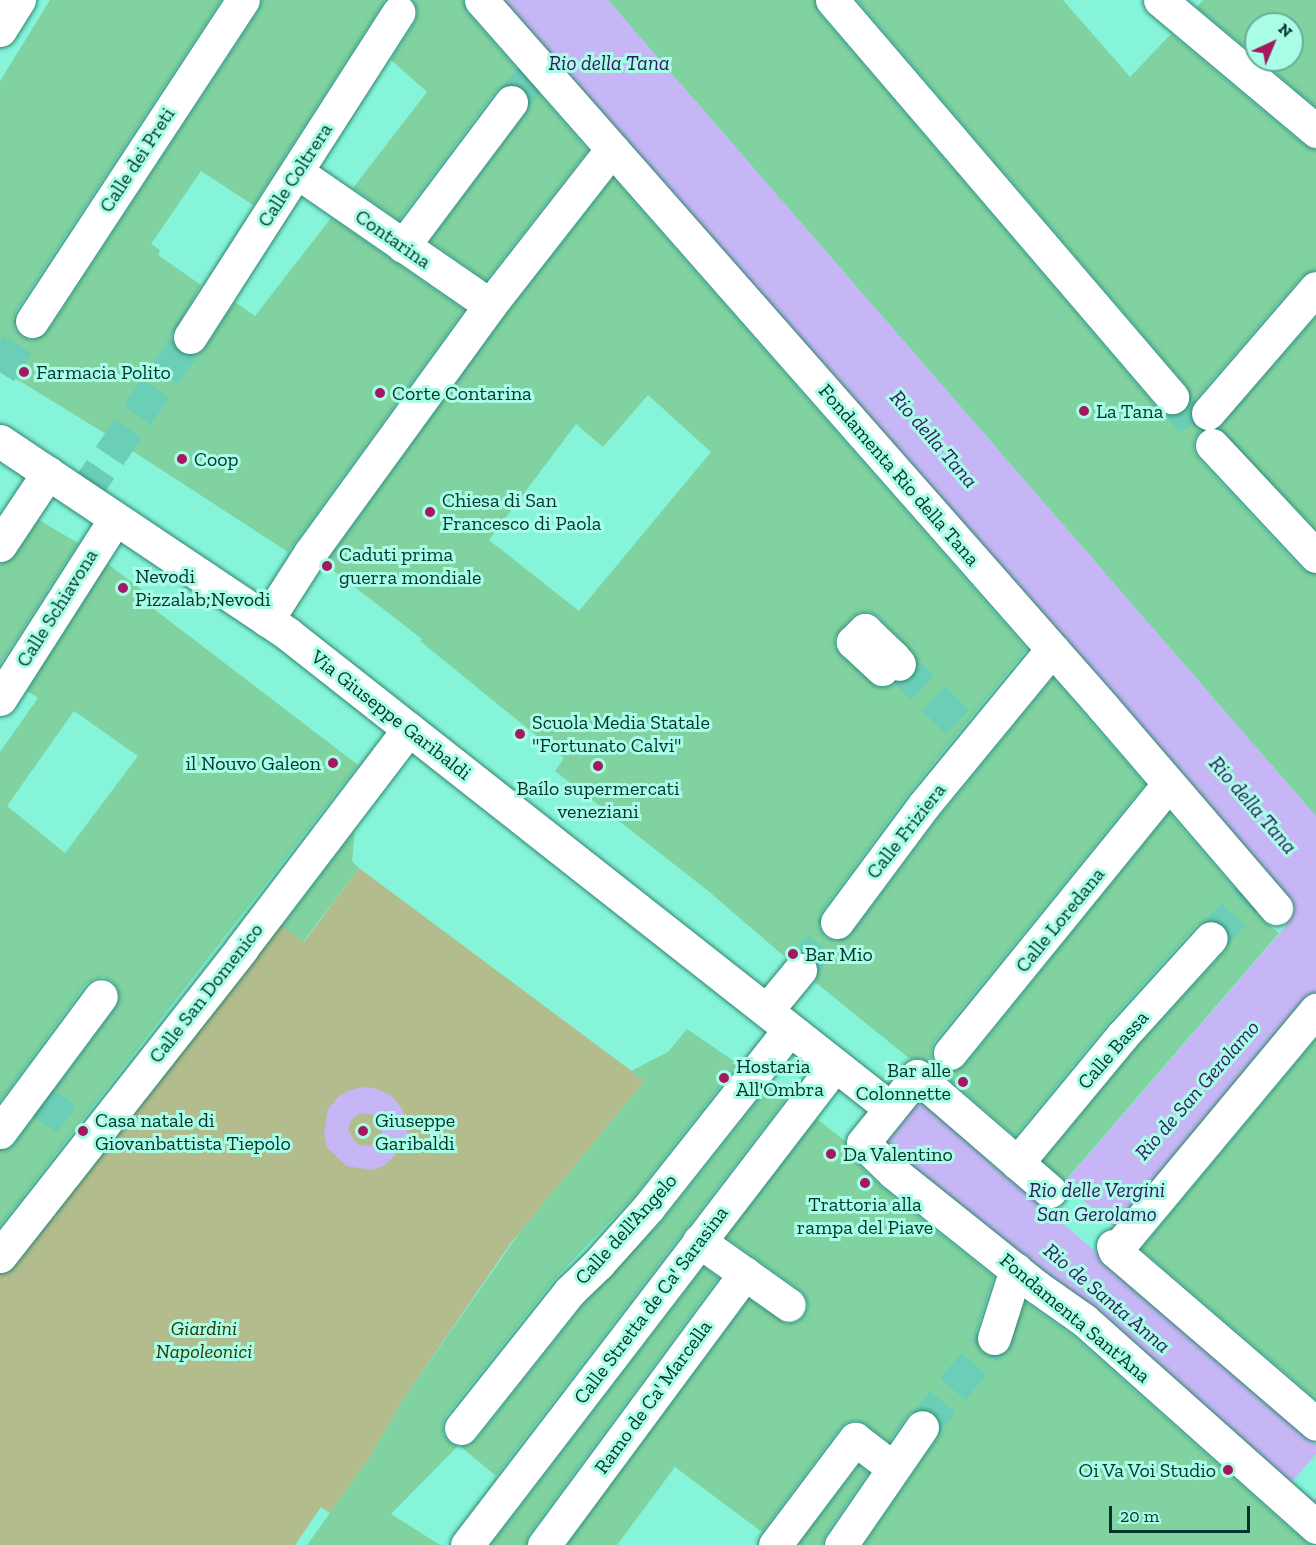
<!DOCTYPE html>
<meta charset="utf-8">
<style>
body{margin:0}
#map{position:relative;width:1316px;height:1545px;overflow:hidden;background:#86f4d9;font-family:"Zilla Slab",serif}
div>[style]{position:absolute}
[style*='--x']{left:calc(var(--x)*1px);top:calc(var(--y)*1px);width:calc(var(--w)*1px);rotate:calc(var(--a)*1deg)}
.green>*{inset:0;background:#b3bc8c}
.water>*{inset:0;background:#c6b6f5}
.pier>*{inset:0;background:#86f4d9}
.building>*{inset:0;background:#80d2a0}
.street-tunnel>*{height:33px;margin-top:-16.5px;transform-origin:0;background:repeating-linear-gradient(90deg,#6bceb6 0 33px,transparent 0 49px)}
.roads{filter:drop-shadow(0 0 2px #2d8471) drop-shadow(0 0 2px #2d8471)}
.street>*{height:33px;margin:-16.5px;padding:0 16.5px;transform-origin:16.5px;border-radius:16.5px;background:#fff}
.dots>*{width:16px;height:16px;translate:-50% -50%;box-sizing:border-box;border:3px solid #a9fde7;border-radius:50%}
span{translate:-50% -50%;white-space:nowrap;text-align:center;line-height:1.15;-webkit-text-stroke:6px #a9fde7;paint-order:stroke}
.street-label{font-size:20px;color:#01352c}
.poi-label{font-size:20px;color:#01352c}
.left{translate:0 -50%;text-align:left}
.right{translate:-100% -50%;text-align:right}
.park-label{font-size:20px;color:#303601;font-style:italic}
.water-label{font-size:21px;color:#341860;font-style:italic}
.north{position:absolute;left:1244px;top:12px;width:60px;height:60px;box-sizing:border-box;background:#a9fde7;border:2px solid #66ad9c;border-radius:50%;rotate:44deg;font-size:16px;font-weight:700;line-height:24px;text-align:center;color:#01352c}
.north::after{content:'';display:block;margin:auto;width:21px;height:27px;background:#a31860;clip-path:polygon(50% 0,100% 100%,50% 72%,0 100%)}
.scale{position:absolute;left:1109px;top:1506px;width:141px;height:27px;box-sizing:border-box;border:3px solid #01352c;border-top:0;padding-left:8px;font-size:18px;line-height:21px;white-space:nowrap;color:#01352c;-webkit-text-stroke:4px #a9fde7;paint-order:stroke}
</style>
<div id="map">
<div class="green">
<div style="clip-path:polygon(359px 868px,645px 1081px,510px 1244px,403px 1400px,370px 1457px,330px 1513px,321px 1507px,295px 1545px,0 1545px,0 1274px,276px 921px,304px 942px)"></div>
</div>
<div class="water">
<div style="clip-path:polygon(500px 0,608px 0,1316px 816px,1316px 996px,1100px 1255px,1316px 1445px,1316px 1515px,877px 1146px,918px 1098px,998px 1154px,991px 1163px,1044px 1206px,1285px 927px,1289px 910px)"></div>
<div style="clip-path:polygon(evenodd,364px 1087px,378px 1089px,391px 1096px,401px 1107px,406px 1120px,407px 1134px,402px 1148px,384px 1166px,371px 1170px,346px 1166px,327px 1147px,324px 1134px,328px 1109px,338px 1097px,350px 1090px,364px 1087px,360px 1113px,375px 1115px,381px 1124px,382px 1134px,370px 1146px,358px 1145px,348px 1131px,351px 1120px,360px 1113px)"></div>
</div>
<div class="pier">
<div style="clip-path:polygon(1061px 1181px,1122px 1234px,1103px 1258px,1039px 1203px)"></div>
<div style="clip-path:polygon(1316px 1454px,1316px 1497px,1305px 1510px,1284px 1491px)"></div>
</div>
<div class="building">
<div style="clip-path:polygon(50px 0,221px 0,16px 311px,13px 319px,15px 329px,21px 336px,30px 340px,40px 338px,48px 331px,259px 10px,262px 0,385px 0,253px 205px,201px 171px,151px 244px,160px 250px,158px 255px,201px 285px,171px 336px,174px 346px,180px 353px,189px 356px,198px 354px,205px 348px,235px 302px,255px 316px,331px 218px,464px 310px,288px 552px,111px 437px,0 369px,0 81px)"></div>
<div style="clip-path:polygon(413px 0,463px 0,467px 12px,588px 150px,486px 280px,430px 241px,526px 113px,529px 105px,528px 95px,522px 87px,513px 83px,504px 85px,496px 91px,399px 220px,353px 188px,427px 92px,391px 60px,415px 22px,418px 12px)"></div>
<div style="clip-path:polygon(608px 0,814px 0,818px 12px,1158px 409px,1166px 415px,1175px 415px,1184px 412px,1189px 404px,1190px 394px,1186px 385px,857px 0,1063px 0,1130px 77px,1171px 34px,1304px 145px,1316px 149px,1316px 270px,1302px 276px,1194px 401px,1190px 410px,1191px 420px,1201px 430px,1194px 440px,1194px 450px,1198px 458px,1302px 569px,1316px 574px,1316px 816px)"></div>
<div style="clip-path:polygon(1203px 0,1316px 0,1316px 107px,1261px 60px,1292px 60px,1292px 24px,1256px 24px,1256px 56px,1197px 7px)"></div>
<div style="clip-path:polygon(evenodd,613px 178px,1027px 649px,909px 793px,822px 911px,818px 920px,820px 929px,825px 937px,835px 941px,845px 939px,852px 933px,939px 817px,1053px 678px,1145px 784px,935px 1041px,931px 1051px,932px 1059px,938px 1067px,948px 1072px,957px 1070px,965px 1065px,1169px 813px,1262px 920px,1279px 933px,1065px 1181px,1043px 1161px,1136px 1048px,1225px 951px,1229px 943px,1229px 933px,1223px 924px,1216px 920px,1206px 920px,1197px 925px,1108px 1023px,1015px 1136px,929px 1062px,920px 1058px,910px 1059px,815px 982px,818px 974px,818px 964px,811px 955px,803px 951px,794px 952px,786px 958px,707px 890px,555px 771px,564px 758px,420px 641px,422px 639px,325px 564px,505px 316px,613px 178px,648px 395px,711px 452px,579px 611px,489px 540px,576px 424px,603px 447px,648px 395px,613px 178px,861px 612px,870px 612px,878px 616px,913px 652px,917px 660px,917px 670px,911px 679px,887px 687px,877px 687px,840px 655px,835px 647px,835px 637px,852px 617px,861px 612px)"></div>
<div style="clip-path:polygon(1316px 317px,1316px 529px,1219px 428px)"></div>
<div style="clip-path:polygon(39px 520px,78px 543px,0 664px,0 564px,9px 561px,15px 556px)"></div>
<div style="clip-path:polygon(evenodd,108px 564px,151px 597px,146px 603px,358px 765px,0 1226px,0 1150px,8px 1149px,15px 1143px,116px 1007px,119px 999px,118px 989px,112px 981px,103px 977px,94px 979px,86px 984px,0 1101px,0 752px,38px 698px,27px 691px,108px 564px,74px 711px,138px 756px,65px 853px,7px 806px,74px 711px)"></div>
<div style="clip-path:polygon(355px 831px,352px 861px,359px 868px,303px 942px,282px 926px)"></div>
<div style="clip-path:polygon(687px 1029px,738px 1064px,634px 1196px,554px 1280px,446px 1416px,443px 1425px,443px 1434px,449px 1442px,458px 1446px,391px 1514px,440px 1545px,307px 1545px,370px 1457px,403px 1400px,520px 1232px,645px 1081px,631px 1071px,668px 1052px)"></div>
<div style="clip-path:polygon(1316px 1039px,1316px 1399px,1141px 1249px)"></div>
<div style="clip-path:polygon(770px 1085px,787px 1097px,496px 1476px,460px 1446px,468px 1445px,476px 1440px,583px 1305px,663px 1220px)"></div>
<div style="clip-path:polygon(817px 1119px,845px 1141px,850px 1156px,880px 1186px,994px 1277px,976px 1333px,976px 1343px,981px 1351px,989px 1356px,997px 1356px,1007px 1351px,1025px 1302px,1072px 1335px,1304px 1541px,1311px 1545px,864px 1545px,938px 1437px,941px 1428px,939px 1418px,932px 1411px,923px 1408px,914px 1410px,907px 1416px,889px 1442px,866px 1424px,857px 1420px,847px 1422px,840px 1428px,762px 1532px,675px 1467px,617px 1545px,567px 1545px,749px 1299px,787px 1324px,797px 1322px,805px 1315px,808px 1306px,806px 1297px,800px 1290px,726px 1237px)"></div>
<div style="clip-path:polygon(704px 1267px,718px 1278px,529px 1534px,526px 1545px,491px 1545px)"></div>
<div style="clip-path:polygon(859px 1465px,868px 1473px,826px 1534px,822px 1545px,798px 1545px)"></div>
</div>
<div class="street-tunnel">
<div style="--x:511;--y:102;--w:32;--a:-51"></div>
<div style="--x:0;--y:372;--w:60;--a:-57.9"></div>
<div style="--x:1172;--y:397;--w:39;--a:50"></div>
<div style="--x:1197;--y:427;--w:18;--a:-52"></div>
<div style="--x:82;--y:496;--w:192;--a:-55.8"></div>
<div style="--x:899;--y:664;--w:104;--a:44.6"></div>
<div style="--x:1211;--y:938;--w:54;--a:-47.2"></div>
<div style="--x:800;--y:970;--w:61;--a:-52.4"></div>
<div style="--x:40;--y:1100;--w:53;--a:35.8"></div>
<div style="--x:922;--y:1427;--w:114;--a:-51"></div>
</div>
<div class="roads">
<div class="street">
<div style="--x:481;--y:0;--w:943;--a:48.65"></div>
<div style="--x:1104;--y:708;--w:264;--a:49.3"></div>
<div style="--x:832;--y:0;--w:523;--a:49.42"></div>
<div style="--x:1160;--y:0;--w:204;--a:40"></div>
<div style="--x:0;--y:30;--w:36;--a:-58"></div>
<div style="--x:297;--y:172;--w:234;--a:34.6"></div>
<div style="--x:403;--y:246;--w:180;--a:-53.1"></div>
<div style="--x:32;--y:321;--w:384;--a:-56.7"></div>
<div style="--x:190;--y:337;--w:386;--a:-57.3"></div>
<div style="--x:1208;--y:413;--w:165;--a:-49.2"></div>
<div style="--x:0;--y:441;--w:347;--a:33.8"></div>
<div style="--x:288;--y:634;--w:766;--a:38.22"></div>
<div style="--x:1212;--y:445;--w:152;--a:46.9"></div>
<div style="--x:0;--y:545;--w:87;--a:-56.3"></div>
<div style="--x:267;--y:620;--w:80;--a:-57.3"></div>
<div style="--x:310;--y:553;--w:306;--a:-54"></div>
<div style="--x:490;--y:305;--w:198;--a:-52"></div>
<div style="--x:893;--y:657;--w:16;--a:133"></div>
<div style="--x:882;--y:669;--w:40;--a:-137"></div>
<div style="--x:853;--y:642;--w:17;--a:-45"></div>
<div style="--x:865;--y:630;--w:39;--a:44"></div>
<div style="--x:893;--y:657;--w:9;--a:49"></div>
<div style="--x:0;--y:699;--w:214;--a:-57.4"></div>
<div style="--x:837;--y:922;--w:146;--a:-53.4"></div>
<div style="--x:924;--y:805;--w:202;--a:-50.6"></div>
<div style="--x:767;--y:1010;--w:52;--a:-50.5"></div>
<div style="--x:950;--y:1053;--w:345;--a:-50.9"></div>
<div style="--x:0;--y:1132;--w:169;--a:-53.4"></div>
<div style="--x:1017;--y:1163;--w:165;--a:-50.4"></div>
<div style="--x:1122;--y:1036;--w:132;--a:-47.8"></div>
<div style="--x:1050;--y:1191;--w:176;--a:-139.2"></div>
<div style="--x:917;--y:1076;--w:86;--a:128.9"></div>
<div style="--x:863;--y:1143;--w:42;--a:44"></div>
<div style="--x:893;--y:1172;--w:184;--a:38.6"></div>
<div style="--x:1037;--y:1287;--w:57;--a:35.1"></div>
<div style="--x:1084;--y:1320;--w:311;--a:41.7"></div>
<div style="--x:699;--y:1241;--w:110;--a:35.4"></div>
<div style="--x:1113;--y:1246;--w:5;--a:68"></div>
<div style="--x:1115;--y:1251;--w:265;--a:40.7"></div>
<div style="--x:1115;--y:1251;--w:314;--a:-50.2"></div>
<div style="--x:0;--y:1256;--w:392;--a:-51.8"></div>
<div style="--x:242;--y:948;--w:275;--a:-52.7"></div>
<div style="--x:994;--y:1338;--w:72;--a:-72.3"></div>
<div style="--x:461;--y:1428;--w:174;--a:-51.5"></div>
<div style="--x:569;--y:1292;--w:42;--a:-44"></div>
<div style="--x:599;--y:1263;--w:74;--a:-48.3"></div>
<div style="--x:648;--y:1208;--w:228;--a:-51.6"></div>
<div style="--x:467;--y:1545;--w:605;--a:-52.52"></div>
<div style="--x:544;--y:1545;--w:338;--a:-53.5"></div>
<div style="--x:775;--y:1545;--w:133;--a:-53"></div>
<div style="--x:855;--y:1439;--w:48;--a:37.3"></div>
<div style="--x:841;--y:1545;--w:143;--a:-55.5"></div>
</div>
</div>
<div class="dots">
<div style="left:24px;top:372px;background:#a31860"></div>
<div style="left:380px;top:393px;background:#a31860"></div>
<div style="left:1084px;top:411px;background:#a31860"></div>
<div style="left:182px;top:459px;background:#a31860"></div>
<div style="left:430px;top:512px;background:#a31860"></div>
<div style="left:327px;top:566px;background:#a31860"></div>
<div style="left:123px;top:588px;background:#a31860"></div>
<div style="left:520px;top:734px;background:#a31860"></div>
<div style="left:333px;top:763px;background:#a31860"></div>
<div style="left:598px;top:766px;background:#a31860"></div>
<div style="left:793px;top:954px;background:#a31860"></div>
<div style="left:724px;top:1078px;background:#a31860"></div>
<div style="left:963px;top:1082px;background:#a31860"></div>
<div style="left:83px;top:1131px;background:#a31860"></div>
<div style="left:363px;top:1131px;background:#a31860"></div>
<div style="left:831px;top:1154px;background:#a31860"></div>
<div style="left:865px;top:1183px;background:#a31860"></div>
<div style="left:1228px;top:1470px;background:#a31860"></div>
</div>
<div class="street-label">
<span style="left:137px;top:160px;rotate:-57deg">Calle dei Preti</span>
<span style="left:295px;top:175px;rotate:-57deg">Calle Coltrera</span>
<span style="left:393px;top:239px;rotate:35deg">Contarina</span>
<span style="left:899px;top:475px;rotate:49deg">Fondamenta Rio della Tana</span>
<span style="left:57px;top:608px;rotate:-58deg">Calle Schiavona</span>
<span style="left:391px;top:715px;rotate:38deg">Via Giuseppe Garibaldi</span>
<span style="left:906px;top:831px;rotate:-52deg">Calle Friziera</span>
<span style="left:1060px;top:920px;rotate:-51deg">Calle Loredana</span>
<span style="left:206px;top:993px;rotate:-52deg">Calle San Domenico</span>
<span style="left:1113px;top:1050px;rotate:-49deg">Calle Bassa</span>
<span style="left:626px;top:1229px;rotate:-48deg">Calle dell'Angelo</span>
<span style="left:651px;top:1305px;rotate:-53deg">Calle Stretta de Ca' Sarasina</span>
<span style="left:1075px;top:1318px;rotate:40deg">Fondamenta Sant'Ana</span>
<span style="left:653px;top:1397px;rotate:-54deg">Ramo de Ca' Marcella</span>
</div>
<div class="poi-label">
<span class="left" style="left:36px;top:372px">Farmacia Polito</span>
<span class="left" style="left:392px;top:393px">Corte Contarina</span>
<span class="left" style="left:1096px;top:411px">La Tana</span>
<span class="left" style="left:194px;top:459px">Coop</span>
<span class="left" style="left:442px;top:512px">Chiesa di San<br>Francesco di Paola</span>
<span class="left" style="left:339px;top:566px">Caduti prima<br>guerra mondiale</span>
<span class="left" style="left:135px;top:588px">Nevodi<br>Pizzalab;Nevodi</span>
<span class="left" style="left:532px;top:734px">Scuola Media Statale<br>"Fortunato Calvi"</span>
<span class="right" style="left:321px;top:763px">il Nouvo Galeon</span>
<span style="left:598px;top:800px">Baílo supermercati<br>veneziani</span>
<span class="left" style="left:805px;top:954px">Bar Mio</span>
<span class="left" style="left:736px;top:1078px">Hostaria<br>All'Ombra</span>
<span class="right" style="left:951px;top:1082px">Bar alle<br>Colonnette</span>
<span class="left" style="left:95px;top:1132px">Casa natale di<br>Giovanbattista Tiepolo</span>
<span class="left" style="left:375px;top:1132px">Giuseppe<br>Garibaldi</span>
<span class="left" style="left:843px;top:1154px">Da Valentino</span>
<span style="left:865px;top:1216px">Trattoria alla<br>rampa del Piave</span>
<span class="right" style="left:1216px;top:1470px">Oi Va Voi Studio</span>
</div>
<div class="park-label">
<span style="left:204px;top:1340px">Giardini<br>Napoleonici</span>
</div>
<div class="water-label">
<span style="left:609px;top:63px">Rio della Tana</span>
<span style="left:934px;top:439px;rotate:49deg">Rio della Tana</span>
<span style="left:1253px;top:805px;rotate:49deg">Rio della Tana</span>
<span style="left:1197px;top:1090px;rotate:-49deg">Rio de San Gerolamo</span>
<span style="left:1097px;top:1202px">Rio delle Vergini<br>San Gerolamo</span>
<span style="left:1107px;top:1298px;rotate:40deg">Rio de Santa Anna</span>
</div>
<div class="north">N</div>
<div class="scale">20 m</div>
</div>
